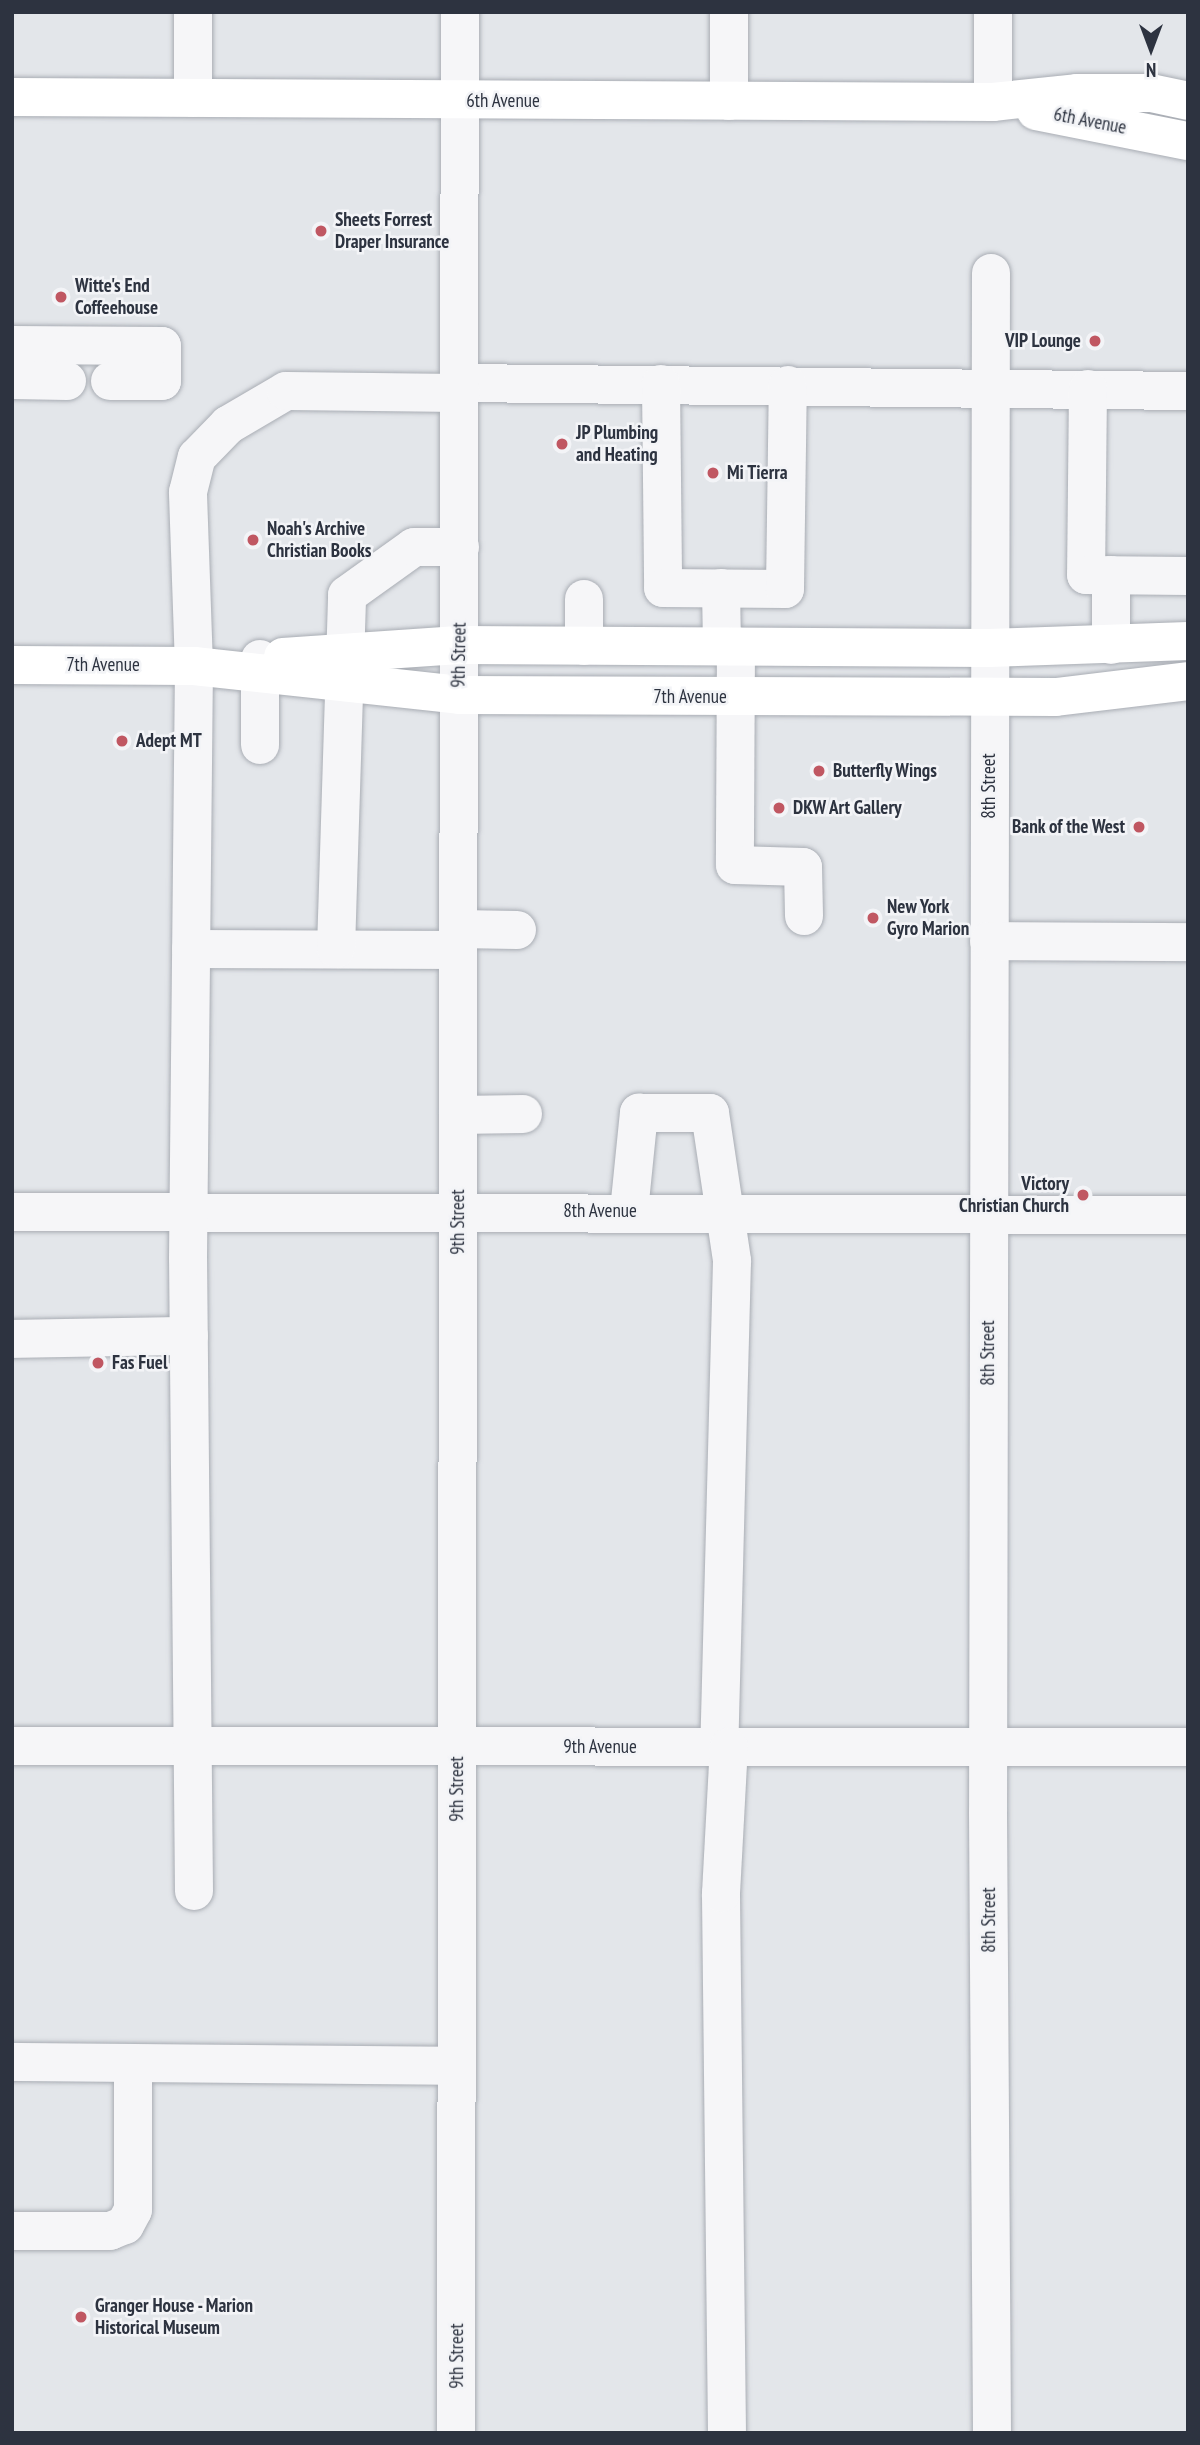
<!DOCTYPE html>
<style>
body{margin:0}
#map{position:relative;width:1200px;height:2445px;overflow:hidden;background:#e3e6ea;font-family:"PT Sans Narrow",sans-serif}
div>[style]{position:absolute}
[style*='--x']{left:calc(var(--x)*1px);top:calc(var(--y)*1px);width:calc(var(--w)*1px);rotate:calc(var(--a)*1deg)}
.roads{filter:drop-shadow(0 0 2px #a9adb4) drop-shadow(0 0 2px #a9adb4)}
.minor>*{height:38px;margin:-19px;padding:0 19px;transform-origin:19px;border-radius:19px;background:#f6f6f8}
.major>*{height:38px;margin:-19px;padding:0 19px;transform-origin:19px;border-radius:19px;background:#fff}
.dots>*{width:19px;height:19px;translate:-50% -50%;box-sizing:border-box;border:4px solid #f3f4f7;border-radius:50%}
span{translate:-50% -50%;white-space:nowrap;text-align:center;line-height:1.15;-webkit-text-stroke:5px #f3f4f7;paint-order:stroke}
.street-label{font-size:19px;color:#2d3340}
.poi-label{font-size:19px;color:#2d3340;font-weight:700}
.left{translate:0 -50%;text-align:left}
.right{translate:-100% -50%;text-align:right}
.frame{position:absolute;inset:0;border:14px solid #2d3340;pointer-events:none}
.north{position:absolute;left:1116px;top:14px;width:70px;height:70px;-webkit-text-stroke:5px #f3f4f7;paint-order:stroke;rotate:180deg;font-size:19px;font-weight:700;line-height:28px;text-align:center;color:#2d3340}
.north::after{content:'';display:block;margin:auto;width:24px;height:32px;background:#2d3340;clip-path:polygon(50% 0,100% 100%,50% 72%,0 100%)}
</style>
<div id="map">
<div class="roads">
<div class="minor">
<div style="--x:193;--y:12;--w:86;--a:90"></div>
<div style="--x:729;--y:12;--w:89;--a:90"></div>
<div style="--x:993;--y:12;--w:90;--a:90"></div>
<div style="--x:991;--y:273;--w:1539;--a:90.11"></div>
<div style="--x:988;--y:1812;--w:621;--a:89.63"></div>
<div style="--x:12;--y:345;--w:150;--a:0.4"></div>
<div style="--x:162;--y:346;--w:35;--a:90"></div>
<div style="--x:162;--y:381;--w:52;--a:180"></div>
<div style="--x:12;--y:380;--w:55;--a:1"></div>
<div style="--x:461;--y:383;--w:727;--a:0.63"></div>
<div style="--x:661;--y:384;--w:204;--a:89.4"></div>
<div style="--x:663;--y:588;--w:122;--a:0.5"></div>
<div style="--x:785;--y:589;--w:204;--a:-89.2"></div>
<div style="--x:1088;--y:389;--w:186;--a:90.6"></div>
<div style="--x:1086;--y:575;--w:102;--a:0.6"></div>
<div style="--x:721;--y:588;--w:58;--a:89"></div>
<div style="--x:584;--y:599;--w:47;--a:90"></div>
<div style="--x:1111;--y:645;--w:70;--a:-90"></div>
<div style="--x:736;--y:646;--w:219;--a:90.3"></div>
<div style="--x:735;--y:865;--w:68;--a:1.7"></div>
<div style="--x:803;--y:867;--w:49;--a:88.8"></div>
<div style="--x:260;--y:659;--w:86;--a:90"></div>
<div style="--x:458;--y:929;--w:59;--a:1"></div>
<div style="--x:989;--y:941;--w:199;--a:0.3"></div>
<div style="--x:191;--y:949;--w:267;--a:0.2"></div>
<div style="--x:336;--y:949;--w:354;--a:-88.2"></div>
<div style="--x:347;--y:595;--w:82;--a:-35.6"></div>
<div style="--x:414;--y:547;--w:46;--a:0"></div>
<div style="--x:458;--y:1115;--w:65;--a:-0.9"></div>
<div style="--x:629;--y:1211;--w:99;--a:-84.2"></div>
<div style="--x:639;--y:1113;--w:71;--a:0"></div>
<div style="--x:710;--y:1113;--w:150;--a:81.5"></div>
<div style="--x:732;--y:1261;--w:486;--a:91.5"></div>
<div style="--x:12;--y:1212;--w:1176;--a:0.15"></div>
<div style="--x:12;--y:1339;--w:177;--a:-1"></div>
<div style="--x:12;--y:1746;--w:1176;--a:0.05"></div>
<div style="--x:194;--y:1891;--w:633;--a:-90.54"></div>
<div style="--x:188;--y:1258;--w:592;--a:-89.42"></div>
<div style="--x:194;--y:666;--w:174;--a:-92"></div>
<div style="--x:188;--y:492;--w:36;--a:-76"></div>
<div style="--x:197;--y:457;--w:45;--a:-45.9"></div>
<div style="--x:228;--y:425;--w:67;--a:-30.4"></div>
<div style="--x:286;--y:391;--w:175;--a:0.7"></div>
<div style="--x:12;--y:2062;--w:445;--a:0.5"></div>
<div style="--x:12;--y:2231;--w:98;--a:0"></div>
<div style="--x:110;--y:2231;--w:16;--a:-22"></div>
<div style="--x:125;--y:2225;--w:17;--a:-62"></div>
<div style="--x:133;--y:2210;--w:147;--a:-90"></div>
<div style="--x:456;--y:2433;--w:2421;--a:-89.91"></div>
<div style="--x:727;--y:2433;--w:540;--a:-90.64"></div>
<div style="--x:721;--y:1893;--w:146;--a:-86.9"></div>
</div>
<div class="major">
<div style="--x:12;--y:97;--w:981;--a:0.29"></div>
<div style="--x:993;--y:102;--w:84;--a:-6.1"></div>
<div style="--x:1077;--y:93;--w:74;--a:0"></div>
<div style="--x:1151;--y:93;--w:38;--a:12"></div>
<div style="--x:1036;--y:111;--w:155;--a:11.2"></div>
<div style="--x:283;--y:657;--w:176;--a:-3.9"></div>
<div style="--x:459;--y:645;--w:530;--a:0.32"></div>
<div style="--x:989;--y:648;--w:199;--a:-2"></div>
<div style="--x:12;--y:665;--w:182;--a:0.3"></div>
<div style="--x:194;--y:666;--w:267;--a:6.2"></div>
<div style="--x:459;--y:695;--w:597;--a:0.19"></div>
<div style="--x:1056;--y:697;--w:133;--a:-6.9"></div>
</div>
</div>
<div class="dots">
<div style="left:321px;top:231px;background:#c05762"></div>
<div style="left:61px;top:297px;background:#c05762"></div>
<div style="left:1095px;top:341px;background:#c05762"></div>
<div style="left:562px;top:444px;background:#c05762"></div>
<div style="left:713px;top:473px;background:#c05762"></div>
<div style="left:253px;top:540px;background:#c05762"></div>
<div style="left:122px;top:741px;background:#c05762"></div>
<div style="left:819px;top:771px;background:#c05762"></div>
<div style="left:779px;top:808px;background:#c05762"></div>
<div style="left:1139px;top:827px;background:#c05762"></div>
<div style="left:873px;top:918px;background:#c05762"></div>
<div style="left:1083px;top:1195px;background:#c05762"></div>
<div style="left:98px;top:1363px;background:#c05762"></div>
<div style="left:81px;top:2317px;background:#c05762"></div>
</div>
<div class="street-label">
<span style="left:503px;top:101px">6th Avenue</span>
<span style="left:1090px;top:121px;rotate:11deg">6th Avenue</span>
<span style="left:459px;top:655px;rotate:-89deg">9th Street</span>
<span style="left:103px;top:665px">7th Avenue</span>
<span style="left:690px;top:697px">7th Avenue</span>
<span style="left:989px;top:786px;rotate:-90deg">8th Street</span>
<span style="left:600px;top:1211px">8th Avenue</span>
<span style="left:458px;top:1222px;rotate:-90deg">9th Street</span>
<span style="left:988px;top:1353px;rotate:-90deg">8th Street</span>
<span style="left:600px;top:1747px">9th Avenue</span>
<span style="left:457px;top:1789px;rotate:-90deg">9th Street</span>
<span style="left:989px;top:1920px;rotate:-90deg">8th Street</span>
<span style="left:457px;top:2356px;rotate:-90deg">9th Street</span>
</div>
<div class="poi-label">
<span class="left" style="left:335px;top:231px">Sheets Forrest<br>Draper Insurance</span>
<span class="left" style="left:75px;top:297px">Witte's End<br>Coffeehouse</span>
<span class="right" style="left:1081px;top:341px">VIP Lounge</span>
<span class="left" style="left:576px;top:444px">JP Plumbing<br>and Heating</span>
<span class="left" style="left:727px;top:473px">Mi Tierra</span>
<span class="left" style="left:267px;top:540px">Noah's Archive<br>Christian Books</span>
<span class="left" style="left:136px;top:741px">Adept MT</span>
<span class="left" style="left:833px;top:771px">Butterfly Wings</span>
<span class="left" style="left:793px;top:808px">DKW Art Gallery</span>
<span class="right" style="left:1125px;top:827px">Bank of the West</span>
<span class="left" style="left:887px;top:918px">New York<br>Gyro Marion</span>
<span class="right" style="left:1069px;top:1195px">Victory<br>Christian Church</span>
<span class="left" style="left:112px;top:1363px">Fas Fuel</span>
<span class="left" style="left:95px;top:2317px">Granger House - Marion<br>Historical Museum</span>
</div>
<div class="frame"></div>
<div class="north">N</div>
</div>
